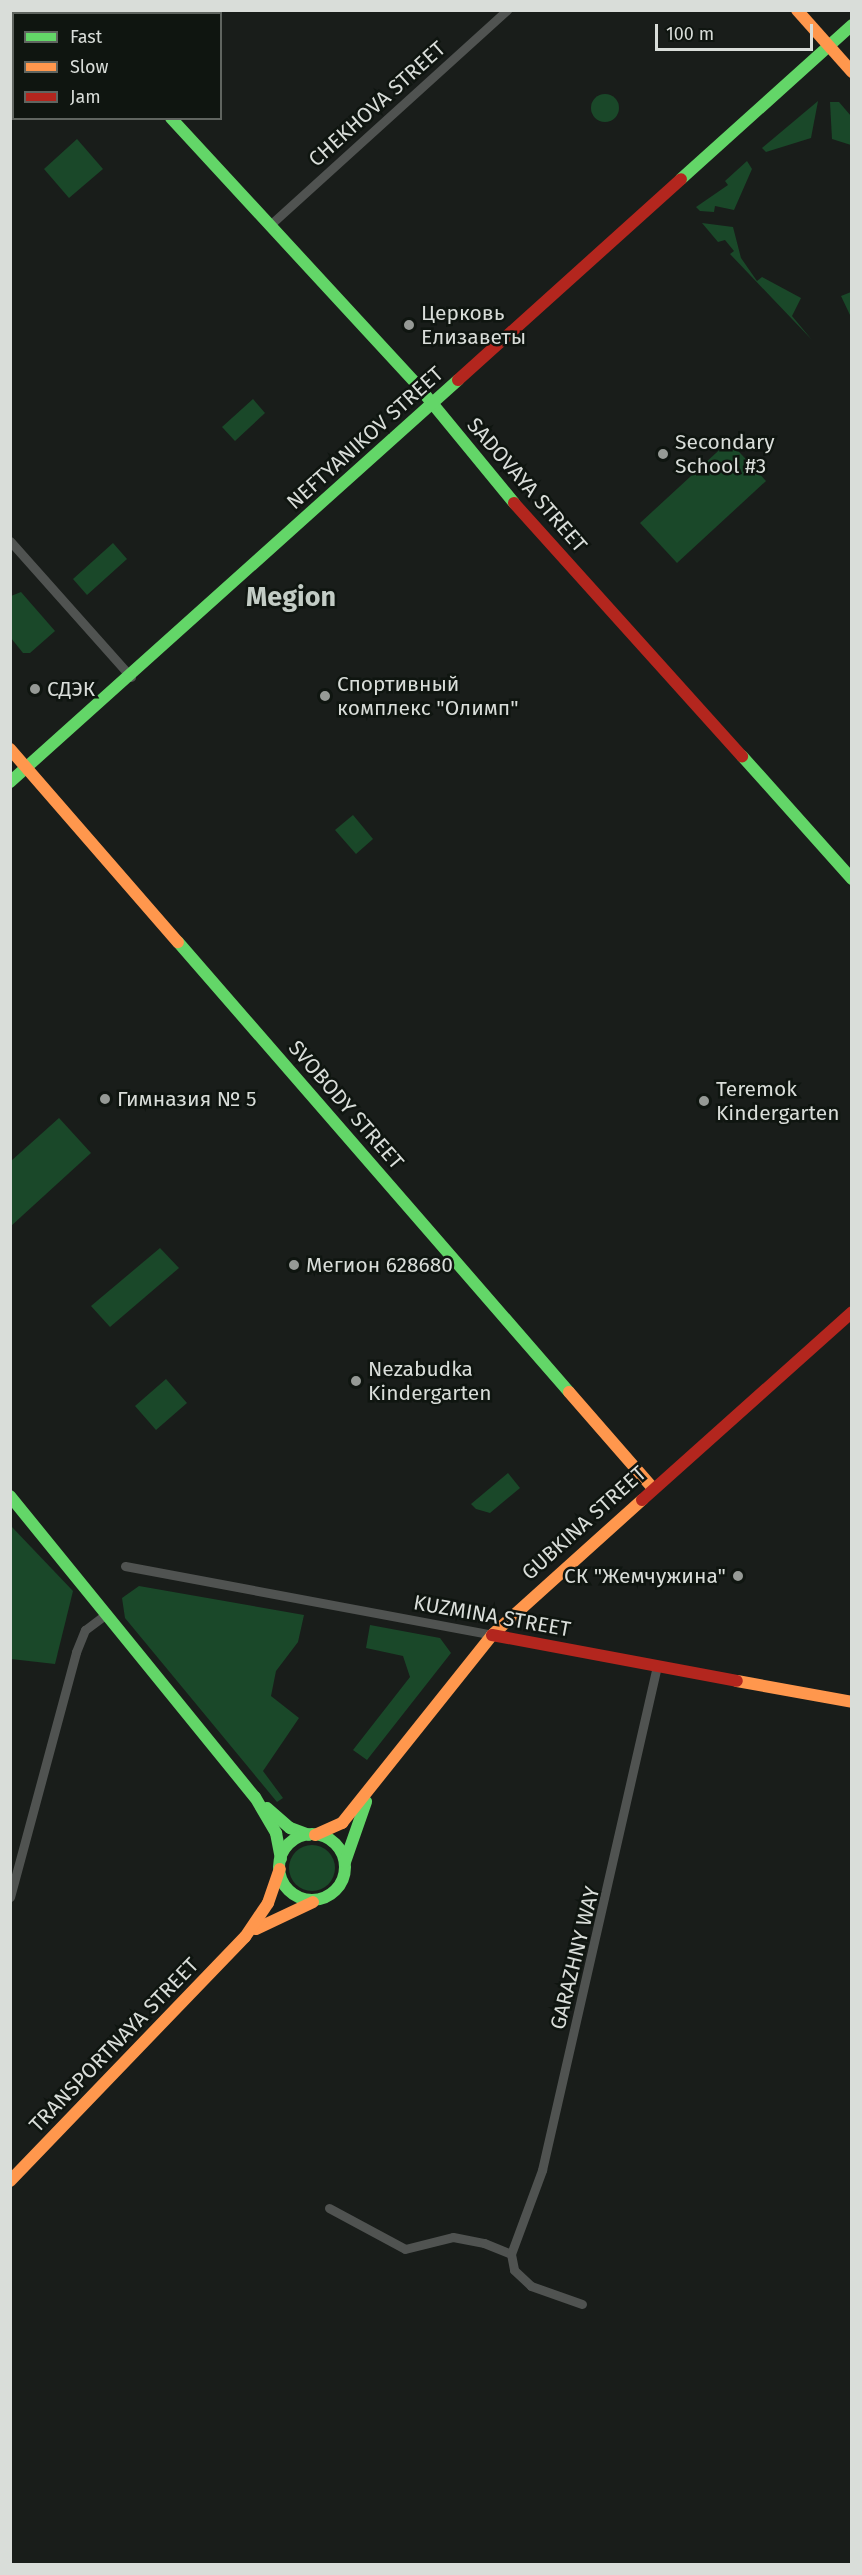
<!DOCTYPE html>
<meta charset="utf-8">
<style>
body{margin:0}
#map{position:relative;width:862px;height:2575px;overflow:hidden;background:#191d1a;font-family:"Fira Sans",sans-serif}
div>[style]{position:absolute}
[style*='--x']{left:calc(var(--x)*1px);top:calc(var(--y)*1px);width:calc(var(--w)*1px);rotate:calc(var(--a)*1deg)}
.green>*{inset:0;background:#1a4829}
.round{border-radius:50%}
.street>*{height:9px;margin:-4.5px;padding:0 4.5px;transform-origin:4.5px;border-radius:4.5px;background:#505351}
.fast>*{height:12px;margin:-6px;padding:0 6px;transform-origin:6px;border-radius:6px;background:#63d668}
.fast>.ring{margin:-6px;padding:0;box-sizing:content-box;background:none;border:12px solid #63d668;border-radius:50%}
.slow>*{height:12px;margin:-6px;padding:0 6px;transform-origin:6px;border-radius:6px;background:#ff974d}
.jam>*{height:12px;margin:-6px;padding:0 6px;transform-origin:6px;border-radius:6px;background:#b3261e}
.dots>*{width:16px;height:16px;translate:-50% -50%;box-sizing:border-box;border:3px solid #0f1510;border-radius:50%}
span{translate:-50% -50%;white-space:nowrap;text-align:center;line-height:1.15;-webkit-text-stroke:5px #0f1510;paint-order:stroke}
.street-label{font-size:21px;color:#d9ddd9}
.poi-label{font-size:21px;color:#d9ddd9}
.left{translate:0 -50%;text-align:left}
.right{translate:-100% -50%;text-align:right}
.district-label{font-size:27px;color:#c3ccc5;font-weight:700}
.frame{position:absolute;inset:0;border:12px solid #d9ddd9;pointer-events:none}
.legend{position:absolute;left:12px;top:12px;width:210px;height:108px;box-sizing:border-box;background:#0f1510;border:2px solid #606560;margin:0;padding:8px 10px;list-style:none;font-size:18px;color:#d9ddd9}
.legend li{display:flex;align-items:center;gap:12px;height:30px}
.legend b{width:30px;border:2px solid #606560}
.scale{position:absolute;left:655px;top:24px;width:158px;height:27px;box-sizing:border-box;border:3px solid #d9ddd9;border-top:0;padding-left:8px;font-size:18px;line-height:21px;white-space:nowrap;color:#d9ddd9;-webkit-text-stroke:4px #0f1510;paint-order:stroke}
</style>
<div id="map">
<div class="green">
<div class="round" style="left:591px;top:94px;width:28px;height:28px"></div>
<div style="clip-path:polygon(818px 101px,811px 138px,766px 152px,762px 148px)"></div>
<div style="clip-path:polygon(830px 102px,839px 102px,851px 116px,851px 145px,832px 139px)"></div>
<div style="clip-path:polygon(77px 139px,103px 169px,69px 198px,44px 169px)"></div>
<div style="clip-path:polygon(747px 161px,752px 169px,734px 210px,715px 206px,714px 212px,700px 211px,696px 207px,728px 185px,725px 181px)"></div>
<div style="clip-path:polygon(702px 223px,733px 227px,741px 258px,757px 281px,762px 277px,801px 298px,792px 316px,812px 340px,730px 254px,734px 251px,725px 240px,718px 242px)"></div>
<div style="clip-path:polygon(851px 292px,851px 314px,850px 315px,841px 296px)"></div>
<div style="clip-path:polygon(253px 399px,265px 413px,235px 441px,222px 427px)"></div>
<div style="clip-path:polygon(729px 441px,766px 481px,677px 563px,640px 523px)"></div>
<div style="clip-path:polygon(113px 543px,127px 559px,87px 595px,73px 579px)"></div>
<div style="clip-path:polygon(21px 592px,55px 631px,30px 653px,23px 653px,11px 638px,11px 596px)"></div>
<div style="clip-path:polygon(353px 815px,373px 839px,356px 854px,335px 830px)"></div>
<div style="clip-path:polygon(59px 1118px,91px 1153px,11px 1226px,11px 1161px)"></div>
<div style="clip-path:polygon(160px 1248px,179px 1268px,110px 1327px,91px 1306px)"></div>
<div style="clip-path:polygon(166px 1379px,187px 1403px,156px 1430px,135px 1406px)"></div>
<div style="clip-path:polygon(508px 1473px,520px 1488px,490px 1513px,476px 1509px,471px 1504px)"></div>
<div style="clip-path:polygon(11px 1526px,73px 1591px,55px 1664px,11px 1659px)"></div>
<div style="clip-path:polygon(139px 1586px,304px 1615px,298px 1642px,276px 1671px,271px 1696px,299px 1718px,263px 1771px,283px 1798px,277px 1802px,125px 1618px,122px 1598px)"></div>
<div style="clip-path:polygon(370px 1625px,440px 1638px,451px 1653px,367px 1760px,353px 1750px,410px 1677px,403px 1656px,366px 1648px)"></div>
<div class="round" style="left:289px;top:1845px;width:46px;height:46px"></div>
</div>
<div class="street">
<div style="--x:271;--y:224;--w:319;--a:-42.2"></div>
<div style="--x:10;--y:541;--w:182;--a:48.3"></div>
<div style="--x:125;--y:1566;--w:373;--a:10.6"></div>
<div style="--x:10;--y:1897;--w:254;--a:-74.9"></div>
<div style="--x:76;--y:1652;--w:24;--a:-68"></div>
<div style="--x:85;--y:1630;--w:26;--a:-37"></div>
<div style="--x:329;--y:2208;--w:86;--a:28.3"></div>
<div style="--x:405;--y:2249;--w:49;--a:-14"></div>
<div style="--x:453;--y:2237;--w:32;--a:11"></div>
<div style="--x:484;--y:2243;--w:29;--a:22"></div>
<div style="--x:511;--y:2254;--w:16;--a:79"></div>
<div style="--x:514;--y:2270;--w:23;--a:43"></div>
<div style="--x:531;--y:2286;--w:54;--a:19.4"></div>
<div style="--x:511;--y:2254;--w:90;--a:-69.7"></div>
<div style="--x:542;--y:2170;--w:517;--a:-77.15"></div>
</div>
<div class="fast">
<div style="--x:68;--y:10;--w:5;--a:53"></div>
<div style="--x:171;--y:118;--w:364;--a:47.3"></div>
<div style="--x:418;--y:386;--w:151;--a:50.6"></div>
<div style="--x:681;--y:179;--w:230;--a:-42"></div>
<div style="--x:742;--y:756;--w:165;--a:48.2"></div>
<div style="--x:10;--y:782;--w:602;--a:-41.9"></div>
<div style="--x:178;--y:942;--w:596;--a:49.01"></div>
<div style="--x:10;--y:1496;--w:388;--a:50.9"></div>
<div style="--x:255;--y:1797;--w:42;--a:59.7"></div>
<div style="--x:276;--y:1833;--w:26;--a:79"></div>
<div style="--x:267;--y:1808;--w:30;--a:41"></div>
<div style="--x:290;--y:1828;--w:20;--a:20"></div>
<div class="ring" style="left:279px;top:1834px;width:54px;height:54px"></div>
<div style="--x:345;--y:1862;--w:64;--a:-70.7"></div>
</div>
<div class="slow">
<div style="--x:797;--y:10;--w:83;--a:48.4"></div>
<div style="--x:10;--y:749;--w:256;--a:49"></div>
<div style="--x:569;--y:1392;--w:126;--a:48.9"></div>
<div style="--x:737;--y:1681;--w:117;--a:10.3"></div>
<div style="--x:315;--y:1835;--w:30;--a:-24"></div>
<div style="--x:342;--y:1823;--w:241;--a:-51.4"></div>
<div style="--x:492;--y:1635;--w:202;--a:-42"></div>
<div style="--x:256;--y:1929;--w:63;--a:-25.3"></div>
<div style="--x:10;--y:2181;--w:339;--a:-46.1"></div>
<div style="--x:245;--y:1937;--w:41;--a:-55.9"></div>
<div style="--x:268;--y:1903;--w:36;--a:-71"></div>
</div>
<div class="jam">
<div style="--x:458;--y:380;--w:300;--a:-42"></div>
<div style="--x:514;--y:503;--w:341;--a:48"></div>
<div style="--x:642;--y:1500;--w:282;--a:-41.8"></div>
<div style="--x:492;--y:1635;--w:249;--a:10.6"></div>
</div>
<div class="dots">
<div style="left:409px;top:325px;background:#969a96"></div>
<div style="left:663px;top:454px;background:#969a96"></div>
<div style="left:35px;top:689px;background:#969a96"></div>
<div style="left:325px;top:696px;background:#969a96"></div>
<div style="left:105px;top:1099px;background:#969a96"></div>
<div style="left:704px;top:1101px;background:#969a96"></div>
<div style="left:294px;top:1265px;background:#969a96"></div>
<div style="left:356px;top:1381px;background:#969a96"></div>
<div style="left:738px;top:1576px;background:#969a96"></div>
</div>
<div class="street-label">
<span style="left:377px;top:104px;rotate:-42deg">CHEKHOVA STREET</span>
<span style="left:365px;top:438px;rotate:-42deg">NEFTYANIKOV STREET</span>
<span style="left:527px;top:485px;rotate:49deg">SADOVAYA STREET</span>
<span style="left:346px;top:1105px;rotate:49deg">SVOBODY STREET</span>
<span style="left:584px;top:1523px;rotate:-42deg">GUBKINA STREET</span>
<span style="left:492px;top:1616px;rotate:10deg">KUZMINA STREET</span>
<span style="left:575px;top:1958px;rotate:-76deg">GARAZHNY WAY</span>
<span style="left:114px;top:2045px;rotate:-46deg">TRANSPORTNAYA STREET</span>
</div>
<div class="poi-label">
<span class="left" style="left:421px;top:325px">Церковь<br>Елизаветы</span>
<span class="left" style="left:675px;top:454px">Secondary<br>School #3</span>
<span class="left" style="left:337px;top:696px">Спортивный<br>комплекс "Олимп"</span>
<span class="left" style="left:47px;top:689px">СДЭК</span>
<span class="left" style="left:716px;top:1101px">Teremok<br>Kindergarten</span>
<span class="left" style="left:117px;top:1099px">Гимназия № 5</span>
<span class="left" style="left:306px;top:1265px">Мегион 628680</span>
<span class="left" style="left:368px;top:1381px">Nezabudka<br>Kindergarten</span>
<span class="right" style="left:726px;top:1576px">СК "Жемчужина"</span>
</div>
<div class="district-label">
<span style="left:291px;top:598px">Megion</span>
</div>
<div class="frame"></div>
<ul class="legend">
<li><b style="height:8px;background:#63d668"></b>Fast</li>
<li><b style="height:8px;background:#ff974d"></b>Slow</li>
<li><b style="height:8px;background:#b3261e"></b>Jam</li>
</ul>
<div class="scale">100 m</div>
</div>
